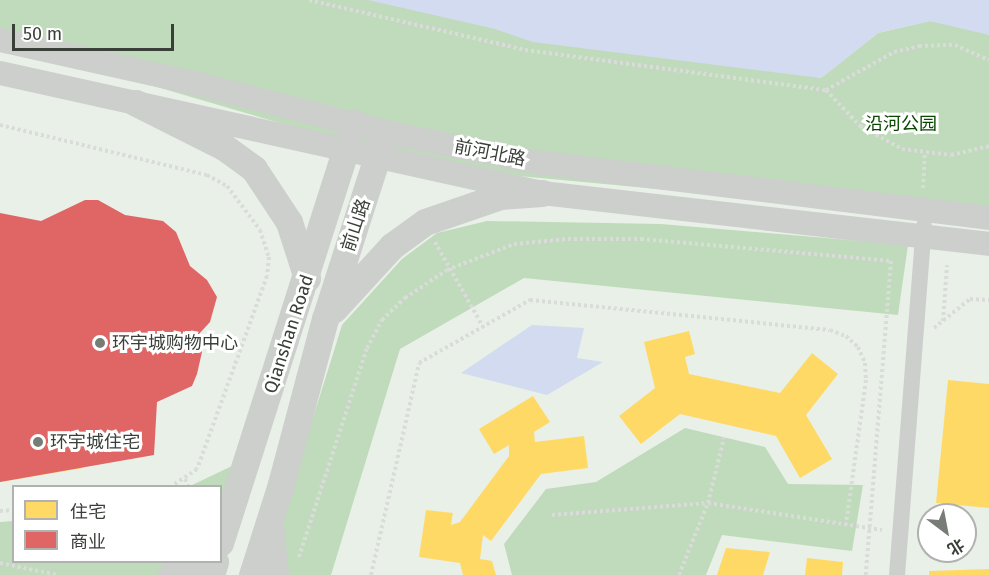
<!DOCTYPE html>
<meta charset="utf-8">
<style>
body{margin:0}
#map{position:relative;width:989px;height:575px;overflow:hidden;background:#e9f0e8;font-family:"Fira Sans","Noto Sans SC",sans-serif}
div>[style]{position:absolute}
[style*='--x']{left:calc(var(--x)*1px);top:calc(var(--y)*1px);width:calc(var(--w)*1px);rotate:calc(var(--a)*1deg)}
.green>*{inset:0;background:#c0dbbb}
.water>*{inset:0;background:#d2dbef}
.homes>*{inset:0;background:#ffd966}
.shops>*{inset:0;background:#e06666}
.path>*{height:4px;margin-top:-2px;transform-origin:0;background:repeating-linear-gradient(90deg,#d9dcd9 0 3px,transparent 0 6px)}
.street>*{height:16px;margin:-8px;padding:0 8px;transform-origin:8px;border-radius:8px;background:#cccfcc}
.secondary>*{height:24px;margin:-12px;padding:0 12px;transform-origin:12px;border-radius:12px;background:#cccfcc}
.primary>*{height:27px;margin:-13.5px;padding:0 13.5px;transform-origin:13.5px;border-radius:13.5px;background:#cccfcc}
.dots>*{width:16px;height:16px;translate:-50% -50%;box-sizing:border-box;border:3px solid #fff;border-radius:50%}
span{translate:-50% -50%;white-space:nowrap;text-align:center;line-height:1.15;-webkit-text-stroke:6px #fff;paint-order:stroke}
.park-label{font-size:18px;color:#074700}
.street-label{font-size:18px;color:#3a3f39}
.poi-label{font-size:18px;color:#3a3f39}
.left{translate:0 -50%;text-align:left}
.legend{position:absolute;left:12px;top:485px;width:210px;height:78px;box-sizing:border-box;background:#fff;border:2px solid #b0b2b0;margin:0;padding:8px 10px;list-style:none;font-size:18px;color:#3a3f39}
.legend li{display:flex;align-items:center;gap:12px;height:30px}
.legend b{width:30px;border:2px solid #b0b2b0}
.north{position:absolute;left:917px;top:503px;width:60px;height:60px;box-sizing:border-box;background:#fff;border:2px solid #b0b2b0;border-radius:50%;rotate:148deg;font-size:16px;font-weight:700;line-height:24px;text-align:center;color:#3a3f39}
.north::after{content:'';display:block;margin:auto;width:21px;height:27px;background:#777d76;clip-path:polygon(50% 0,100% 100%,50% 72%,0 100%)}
.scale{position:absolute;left:12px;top:24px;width:162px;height:27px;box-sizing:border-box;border:3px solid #3a3f39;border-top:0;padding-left:8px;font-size:18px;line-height:21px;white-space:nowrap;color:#3a3f39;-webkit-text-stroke:4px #fff;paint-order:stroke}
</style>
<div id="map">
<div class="green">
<div style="clip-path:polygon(0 0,419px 0,821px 78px,878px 33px,930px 21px,983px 31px,989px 35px,989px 220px,519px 176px,290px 126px,0 41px)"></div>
<div style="clip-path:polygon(487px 221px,661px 224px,908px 245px,898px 315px,524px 278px,400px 349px,331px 575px,264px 575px,342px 325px,402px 259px,437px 233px)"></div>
<div style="clip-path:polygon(685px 428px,765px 447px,788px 484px,863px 485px,852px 551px,722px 535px,706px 575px,512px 575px,504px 544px,546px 489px,596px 482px)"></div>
<div style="clip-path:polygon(232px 466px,221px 505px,220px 486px,190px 486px)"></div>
<div style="clip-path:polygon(13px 521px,14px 562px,203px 562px,199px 575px,0 575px,0 522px)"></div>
</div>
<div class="water">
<div style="clip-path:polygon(368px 0,989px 0,989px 35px,930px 21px,878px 33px,821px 78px,533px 42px,495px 29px)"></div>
<div style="clip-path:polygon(532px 325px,584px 328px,577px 358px,603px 362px,547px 395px,461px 373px)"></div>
</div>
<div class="homes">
<div style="clip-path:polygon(689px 331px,695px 354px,685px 357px,689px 374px,780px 393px,812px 353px,838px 374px,806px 415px,832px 459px,800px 478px,776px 436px,680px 414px,641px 444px,619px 416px,655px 388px,644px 342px)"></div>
<div style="clip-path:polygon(948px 380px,989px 384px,989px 508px,936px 503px)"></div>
<div style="clip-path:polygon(533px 396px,550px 422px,534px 432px,535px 442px,584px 436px,588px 468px,541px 474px,491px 541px,483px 535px,480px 559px,492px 561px,496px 575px,463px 575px,460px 563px,419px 557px,426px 510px,453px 513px,451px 525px,460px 522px,509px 456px,509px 445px,494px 454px,479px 429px)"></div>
<div style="clip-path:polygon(68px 405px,83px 468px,0 482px,0 416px)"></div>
<div style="clip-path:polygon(726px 548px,770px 552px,763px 575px,717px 575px)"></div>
<div style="clip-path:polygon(807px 558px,843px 562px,842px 575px,805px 575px)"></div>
<div style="clip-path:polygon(989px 569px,989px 575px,929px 575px,929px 571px)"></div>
</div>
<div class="shops">
<div style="clip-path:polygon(85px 200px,98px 200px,125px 215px,163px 221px,176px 232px,190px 266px,207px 280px,217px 297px,210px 322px,199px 334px,202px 352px,197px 374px,192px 386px,157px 402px,154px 455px,0 482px,0 213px,41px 221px)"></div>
</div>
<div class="path">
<div style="--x:309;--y:0;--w:222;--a:13"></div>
<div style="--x:525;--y:50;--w:304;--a:7.6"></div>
<div style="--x:826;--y:90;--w:78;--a:-29.2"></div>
<div style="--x:894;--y:52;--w:26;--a:-13"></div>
<div style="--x:919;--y:46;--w:36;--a:-2"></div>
<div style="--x:955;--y:45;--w:37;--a:24"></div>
<div style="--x:826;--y:90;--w:50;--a:46.6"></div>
<div style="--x:860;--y:126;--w:48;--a:28.7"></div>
<div style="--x:902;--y:149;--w:49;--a:7"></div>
<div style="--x:951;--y:155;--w:39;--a:-13"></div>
<div style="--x:0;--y:125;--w:213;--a:13.6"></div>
<div style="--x:207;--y:175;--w:23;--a:29"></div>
<div style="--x:227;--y:186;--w:55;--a:53.1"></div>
<div style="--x:260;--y:230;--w:28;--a:72"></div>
<div style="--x:269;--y:257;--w:19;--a:96"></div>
<div style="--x:267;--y:276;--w:205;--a:109.9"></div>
<div style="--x:197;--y:469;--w:30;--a:146"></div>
<div style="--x:923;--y:188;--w:34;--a:-87"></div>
<div style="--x:435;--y:242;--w:98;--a:60.5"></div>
<div style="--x:943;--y:321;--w:56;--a:-85.9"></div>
<div style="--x:934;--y:328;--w:46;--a:-38.9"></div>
<div style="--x:970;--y:299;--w:19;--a:3"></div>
<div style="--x:185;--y:479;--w:8;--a:67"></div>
<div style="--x:0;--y:511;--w:14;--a:-4"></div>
<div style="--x:552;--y:515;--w:156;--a:-4.4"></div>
<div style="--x:708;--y:503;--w:176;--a:8.8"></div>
<div style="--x:299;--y:557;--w:220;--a:-72"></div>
<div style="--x:367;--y:348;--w:32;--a:-62"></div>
<div style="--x:382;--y:320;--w:32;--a:-44"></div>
<div style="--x:405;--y:298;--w:50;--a:-33.7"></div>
<div style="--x:447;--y:270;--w:72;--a:-21.2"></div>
<div style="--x:514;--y:244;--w:54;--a:-5.3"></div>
<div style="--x:568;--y:239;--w:73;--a:0"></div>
<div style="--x:641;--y:239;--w:251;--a:5"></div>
<div style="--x:891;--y:261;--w:315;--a:94.6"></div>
<div style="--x:0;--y:563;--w:59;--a:11.7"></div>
<div style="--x:371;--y:575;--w:217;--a:-77.2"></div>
<div style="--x:419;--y:363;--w:128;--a:-29.6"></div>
<div style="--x:530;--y:300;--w:301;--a:5.7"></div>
<div style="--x:830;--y:330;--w:17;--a:21"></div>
<div style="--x:846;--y:336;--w:16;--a:43"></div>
<div style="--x:858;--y:347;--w:17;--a:66"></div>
<div style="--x:865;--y:363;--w:17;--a:87"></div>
<div style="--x:866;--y:380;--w:146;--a:97.9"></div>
<div style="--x:679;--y:575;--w:78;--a:-68.1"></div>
<div style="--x:708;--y:503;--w:67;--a:-76.2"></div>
</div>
<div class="street">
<div style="--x:897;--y:575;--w:350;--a:-85.6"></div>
</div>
<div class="secondary">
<div style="--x:0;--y:40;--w:203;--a:12.5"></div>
<div style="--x:198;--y:84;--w:193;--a:14.4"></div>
<div style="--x:385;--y:132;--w:152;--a:11.4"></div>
<div style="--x:534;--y:162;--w:458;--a:7"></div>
<div style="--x:0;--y:73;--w:555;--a:12.48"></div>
<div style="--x:542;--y:193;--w:450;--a:6.5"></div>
</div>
<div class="primary">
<div style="--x:136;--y:103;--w:98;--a:26.6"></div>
<div style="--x:224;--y:147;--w:37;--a:36"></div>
<div style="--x:254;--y:169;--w:64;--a:56.6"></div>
<div style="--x:289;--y:222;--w:59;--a:72.2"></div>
<div style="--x:334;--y:309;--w:86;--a:-47.4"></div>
<div style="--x:392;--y:246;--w:41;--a:-36"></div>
<div style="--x:425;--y:222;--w:79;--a:-19.1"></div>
<div style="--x:500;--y:196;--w:42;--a:-4.1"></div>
<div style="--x:271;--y:531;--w:44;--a:84.8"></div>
<div style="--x:220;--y:543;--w:441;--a:-72.3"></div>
<div style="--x:171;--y:575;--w:24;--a:-33"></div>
<div style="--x:211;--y:575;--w:14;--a:-73"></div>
<div style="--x:252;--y:575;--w:96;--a:-72.3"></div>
<div style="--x:281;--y:484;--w:171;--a:-75.1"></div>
<div style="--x:325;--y:319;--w:196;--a:-72.2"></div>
</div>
<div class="dots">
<div style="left:100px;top:343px;background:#777d76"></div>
<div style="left:38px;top:442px;background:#777d76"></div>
</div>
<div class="park-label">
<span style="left:901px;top:124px">沿河公园</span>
</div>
<div class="street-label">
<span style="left:490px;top:153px;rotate:11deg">前河北路</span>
<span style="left:356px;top:225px;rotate:-72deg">前山路</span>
<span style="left:289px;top:334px;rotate:-72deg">Qianshan Road</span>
</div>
<div class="poi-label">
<span class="left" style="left:112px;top:343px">环宇城购物中心</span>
<span class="left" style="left:50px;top:442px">环宇城住宅</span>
</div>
<ul class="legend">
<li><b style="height:16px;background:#ffd966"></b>住宅</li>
<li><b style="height:16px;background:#e06666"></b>商业</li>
</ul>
<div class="north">北</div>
<div class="scale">50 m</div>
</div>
